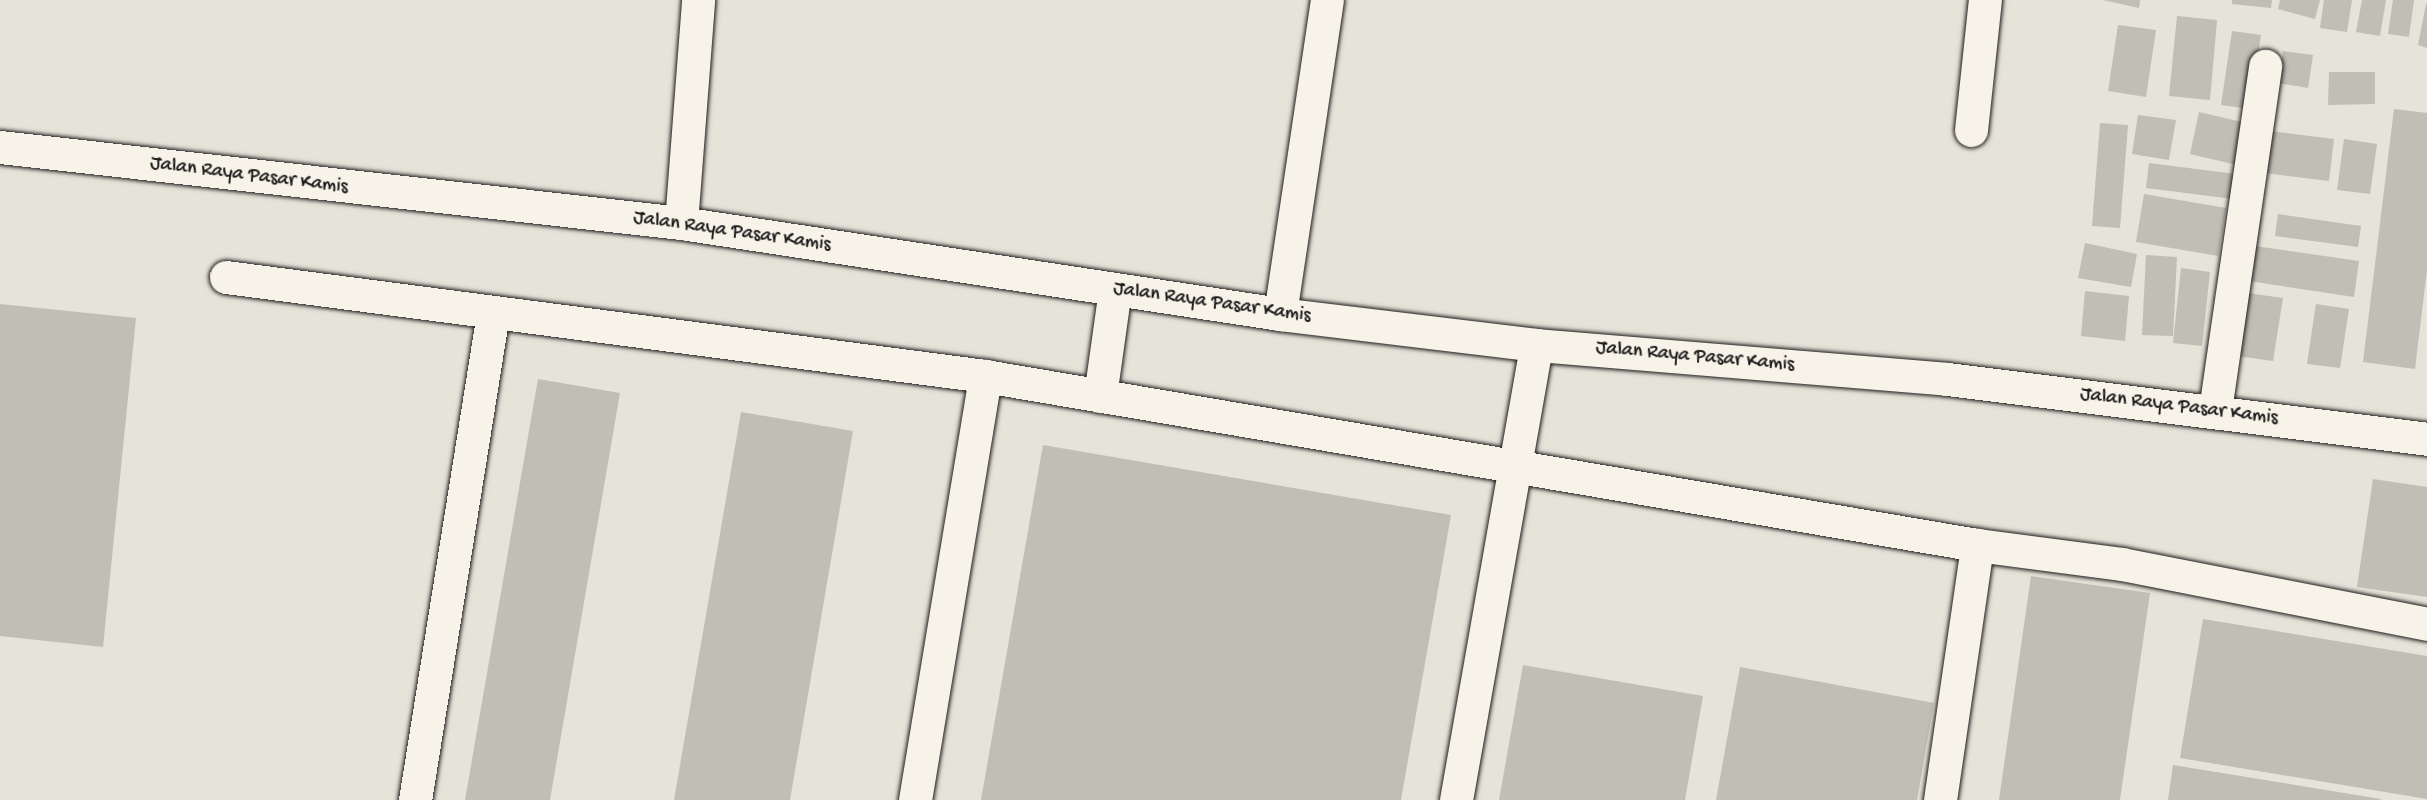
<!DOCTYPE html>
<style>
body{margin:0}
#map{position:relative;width:2427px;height:800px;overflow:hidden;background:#f7f3e8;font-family:"Gochi Hand",sans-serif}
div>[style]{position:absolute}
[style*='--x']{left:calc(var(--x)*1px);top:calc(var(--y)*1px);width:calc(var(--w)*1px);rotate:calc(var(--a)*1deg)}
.built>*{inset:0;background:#e6e3d9}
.building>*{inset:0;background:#c0beb5}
.roads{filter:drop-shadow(0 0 2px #1c1c1c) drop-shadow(0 0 2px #1c1c1c)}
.minor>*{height:33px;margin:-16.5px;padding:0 16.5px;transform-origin:16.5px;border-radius:16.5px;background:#f7f3e8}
.major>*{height:33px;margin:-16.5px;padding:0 16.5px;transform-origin:16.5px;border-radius:16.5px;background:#f7f3e8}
span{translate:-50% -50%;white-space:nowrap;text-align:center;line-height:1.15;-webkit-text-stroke:5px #f7f3e8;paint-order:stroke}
.street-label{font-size:20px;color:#1c1c1c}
</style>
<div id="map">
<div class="built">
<div style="clip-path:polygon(0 0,2427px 0,2427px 800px,0 800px)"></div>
</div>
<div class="building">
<div style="clip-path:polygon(2103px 0,2140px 0,2139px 8px)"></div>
<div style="clip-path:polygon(2232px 0,2272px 0,2271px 8px,2232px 4px)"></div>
<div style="clip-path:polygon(2280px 0,2320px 0,2315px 19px,2278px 9px)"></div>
<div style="clip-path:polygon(2324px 0,2352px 0,2347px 32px,2320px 28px)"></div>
<div style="clip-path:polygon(2362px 0,2386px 0,2380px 36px,2356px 32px)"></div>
<div style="clip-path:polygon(2393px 0,2414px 0,2409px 37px,2388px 34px)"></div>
<div style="clip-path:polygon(2426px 4px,2427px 4px,2427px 48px,2418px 45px)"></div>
<div style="clip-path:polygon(2177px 16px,2217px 20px,2210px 100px,2169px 96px)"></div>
<div style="clip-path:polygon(2118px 25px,2156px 30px,2146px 97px,2108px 91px)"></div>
<div style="clip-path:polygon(2232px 31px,2261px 35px,2250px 109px,2221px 105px)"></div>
<div style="clip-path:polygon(2283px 51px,2313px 55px,2308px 88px,2278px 83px)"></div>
<div style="clip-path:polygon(2329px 72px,2375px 72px,2375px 104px,2328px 105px)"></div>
<div style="clip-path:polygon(2394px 109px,2427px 113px,2427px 270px,2415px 369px,2363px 362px)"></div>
<div style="clip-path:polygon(2199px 112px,2246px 123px,2237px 165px,2190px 154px)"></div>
<div style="clip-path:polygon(2138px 115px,2176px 120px,2169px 160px,2132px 154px)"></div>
<div style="clip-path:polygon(2100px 123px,2128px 125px,2120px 228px,2092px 226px)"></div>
<div style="clip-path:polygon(2271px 131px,2334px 139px,2329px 181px,2265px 173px)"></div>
<div style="clip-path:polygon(2344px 139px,2377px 144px,2370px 194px,2337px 190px)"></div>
<div style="clip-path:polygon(2149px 163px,2236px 174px,2233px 199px,2146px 188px)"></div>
<div style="clip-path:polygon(2144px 194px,2226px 208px,2218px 256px,2136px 242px)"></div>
<div style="clip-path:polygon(2278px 214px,2361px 226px,2358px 247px,2275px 236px)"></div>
<div style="clip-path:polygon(2085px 243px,2137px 254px,2131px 287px,2078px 278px)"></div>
<div style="clip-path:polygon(2255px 246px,2359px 261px,2354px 297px,2249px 281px)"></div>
<div style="clip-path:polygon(2146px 255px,2177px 257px,2173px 336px,2142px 335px)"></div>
<div style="clip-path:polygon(2181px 268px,2210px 272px,2202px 346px,2173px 343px)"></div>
<div style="clip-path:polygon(2085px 291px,2129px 296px,2125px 341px,2081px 336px)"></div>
<div style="clip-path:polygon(2247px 293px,2283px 298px,2273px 361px,2237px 356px)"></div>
<div style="clip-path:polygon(0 304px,136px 318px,103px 647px,0 636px)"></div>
<div style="clip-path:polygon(2316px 304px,2349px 309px,2340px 368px,2307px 364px)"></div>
<div style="clip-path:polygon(538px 379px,620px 393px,550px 800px,465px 800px)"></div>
<div style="clip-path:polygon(741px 412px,853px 431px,790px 800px,674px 800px)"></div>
<div style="clip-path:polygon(1043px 445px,1451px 515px,1401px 800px,981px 800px)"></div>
<div style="clip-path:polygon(2373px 479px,2427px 487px,2427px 597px,2357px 587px)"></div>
<div style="clip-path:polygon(2031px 576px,2150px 593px,2120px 800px,1999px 800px)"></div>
<div style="clip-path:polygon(2203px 619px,2427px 656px,2427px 799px,2180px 758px)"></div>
<div style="clip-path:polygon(1523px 665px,1703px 696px,1685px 800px,1499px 800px)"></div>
<div style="clip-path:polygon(1740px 667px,1934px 703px,1917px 800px,1716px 800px)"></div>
<div style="clip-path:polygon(2173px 765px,2381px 799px,2381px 800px,2168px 800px)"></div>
</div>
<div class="roads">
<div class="minor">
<div style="--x:1971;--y:130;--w:131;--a:-83.9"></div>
<div style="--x:681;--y:223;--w:224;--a:-85.6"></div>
<div style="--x:226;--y:277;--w:765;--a:7.43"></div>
<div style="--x:985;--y:376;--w:1006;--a:9.67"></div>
<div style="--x:1977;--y:545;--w:146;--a:7.5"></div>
<div style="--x:2122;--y:564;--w:311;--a:11.1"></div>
<div style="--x:1280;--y:314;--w:317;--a:-81.5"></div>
<div style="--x:1100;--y:396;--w:108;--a:-82"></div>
<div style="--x:2215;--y:410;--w:348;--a:-81.7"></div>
<div style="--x:415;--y:800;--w:494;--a:-80.9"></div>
<div style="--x:915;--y:800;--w:430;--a:-80.6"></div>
<div style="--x:1456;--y:800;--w:462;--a:-80"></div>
<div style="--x:1940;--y:800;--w:258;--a:-81.7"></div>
</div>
<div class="major">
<div style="--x:0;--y:147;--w:685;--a:6.37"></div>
<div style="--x:681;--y:223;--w:606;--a:8.64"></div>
<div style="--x:1280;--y:314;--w:258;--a:6.9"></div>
<div style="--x:1536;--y:345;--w:412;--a:4.7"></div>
<div style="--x:1947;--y:379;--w:484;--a:7.1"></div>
</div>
</div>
<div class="street-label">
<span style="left:249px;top:176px;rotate:7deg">Jalan Raya Pasar Kamis</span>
<span style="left:732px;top:232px;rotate:8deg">Jalan Raya Pasar Kamis</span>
<span style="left:1212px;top:303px;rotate:8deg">Jalan Raya Pasar Kamis</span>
<span style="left:1695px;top:357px;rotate:5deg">Jalan Raya Pasar Kamis</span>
<span style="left:2179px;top:407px;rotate:7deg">Jalan Raya Pasar Kamis</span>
</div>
</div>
